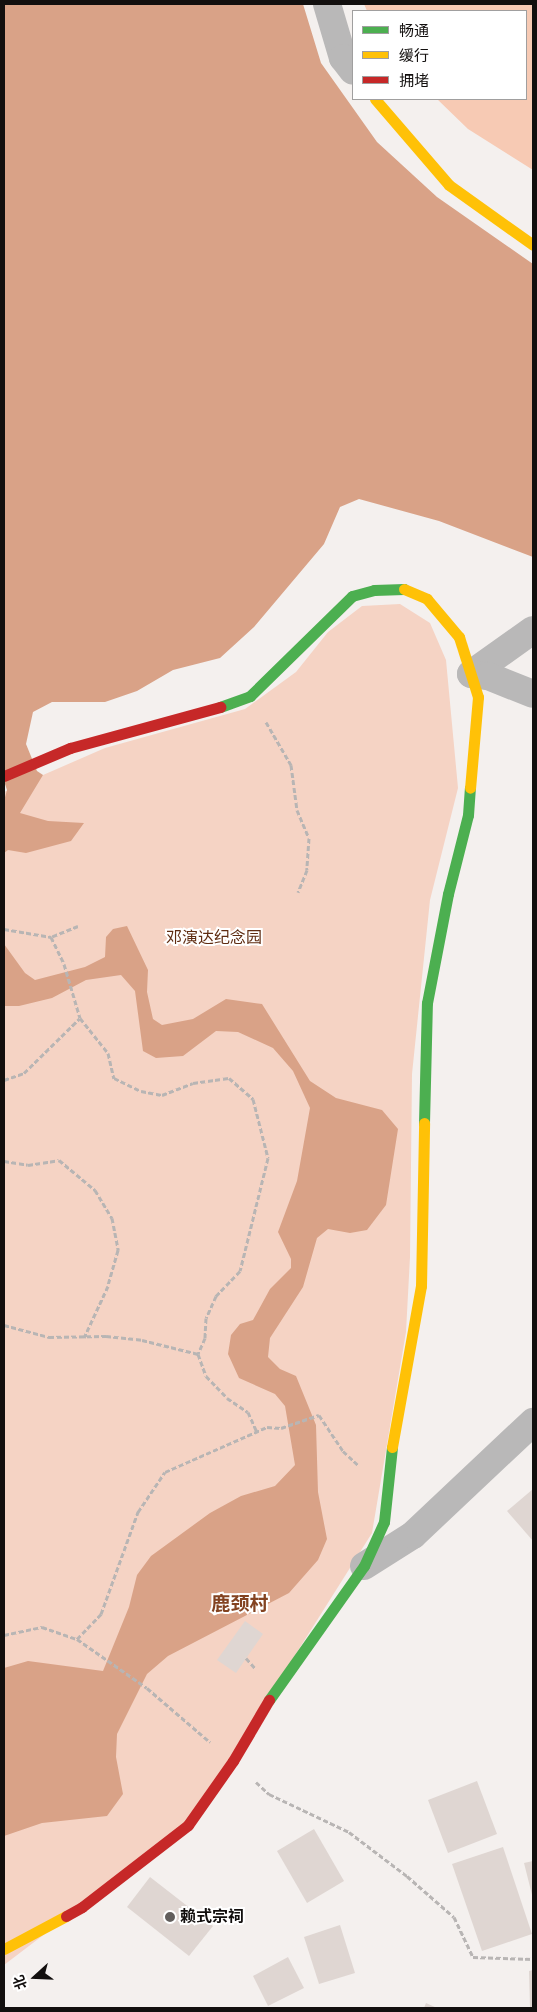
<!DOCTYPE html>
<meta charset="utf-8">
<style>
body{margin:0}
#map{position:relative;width:537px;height:2012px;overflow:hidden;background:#f4f0ee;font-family:"Varela Round","Noto Sans SC",sans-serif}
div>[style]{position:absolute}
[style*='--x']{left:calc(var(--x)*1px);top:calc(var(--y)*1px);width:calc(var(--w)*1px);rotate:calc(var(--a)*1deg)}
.green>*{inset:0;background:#f5d3c4}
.forest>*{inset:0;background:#f7cab4}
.water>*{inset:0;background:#d9a287}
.building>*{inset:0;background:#dfd6d2}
.path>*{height:3px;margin-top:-1.5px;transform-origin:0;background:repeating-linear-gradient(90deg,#b8b5b4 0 5px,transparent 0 7.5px)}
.street>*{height:28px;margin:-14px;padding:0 14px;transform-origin:14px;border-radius:14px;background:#b9b8b8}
.fast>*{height:11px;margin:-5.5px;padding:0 5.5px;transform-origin:5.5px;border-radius:5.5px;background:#4caf50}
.slow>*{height:11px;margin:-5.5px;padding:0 5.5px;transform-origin:5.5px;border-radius:5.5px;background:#ffc107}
.jam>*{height:11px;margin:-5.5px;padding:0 5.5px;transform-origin:5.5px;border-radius:5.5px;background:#c62828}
.dots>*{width:14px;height:14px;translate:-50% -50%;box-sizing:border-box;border:2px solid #fff;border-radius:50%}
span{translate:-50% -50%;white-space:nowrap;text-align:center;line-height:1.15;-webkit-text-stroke:4px #fff;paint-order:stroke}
.park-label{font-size:16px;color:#5f2c11}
.poi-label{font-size:16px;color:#120f0e;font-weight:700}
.left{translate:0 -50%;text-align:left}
.quarter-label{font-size:19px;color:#834321;font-weight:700}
.frame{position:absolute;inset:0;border:5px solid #120f0e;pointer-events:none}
.legend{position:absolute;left:352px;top:10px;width:175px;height:90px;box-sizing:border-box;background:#fff;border:1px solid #a09f9f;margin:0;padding:6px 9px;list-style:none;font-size:15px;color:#120f0e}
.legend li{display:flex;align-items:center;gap:10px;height:25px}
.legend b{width:25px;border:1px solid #a09f9f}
.north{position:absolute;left:10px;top:1952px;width:50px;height:50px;-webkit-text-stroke:4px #fff;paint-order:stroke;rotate:250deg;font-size:14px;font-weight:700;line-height:20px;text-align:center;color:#120f0e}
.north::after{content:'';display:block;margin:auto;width:18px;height:22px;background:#120f0e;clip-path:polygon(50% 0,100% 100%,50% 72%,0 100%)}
</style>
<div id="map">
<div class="green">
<div style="clip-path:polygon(400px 604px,430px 623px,446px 660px,458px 788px,430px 900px,412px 1074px,410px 1257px,406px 1332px,372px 1533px,188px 1825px,4px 1965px,4px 792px,105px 748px,245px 709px,296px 672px,328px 632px,362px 606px)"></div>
</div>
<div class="forest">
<div style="clip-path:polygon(364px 4px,533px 4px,533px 170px,468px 129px,437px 99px,526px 99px,526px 11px,367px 11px)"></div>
</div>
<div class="water">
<div style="clip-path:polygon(4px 4px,303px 4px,321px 63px,377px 142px,437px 197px,533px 264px,533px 557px,439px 521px,359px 499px,340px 507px,324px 544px,254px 627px,220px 658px,173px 670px,137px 691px,105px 702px,52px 702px,33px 712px,26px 744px,37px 771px,43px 775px,20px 813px,48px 821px,84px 823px,71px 841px,26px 853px,8px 850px,4px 853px,4px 801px,7px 790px,4px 781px)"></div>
<div style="clip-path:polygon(127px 926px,148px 970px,147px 992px,153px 1019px,162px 1025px,193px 1019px,226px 999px,262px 1004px,310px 1081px,336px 1098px,382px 1110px,398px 1129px,386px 1205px,367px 1230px,350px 1233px,328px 1229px,317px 1238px,303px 1287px,270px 1338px,268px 1357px,280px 1369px,296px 1376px,316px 1425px,318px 1492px,327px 1539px,318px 1560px,289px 1593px,168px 1656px,147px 1674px,117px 1734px,116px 1757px,123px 1794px,107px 1816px,42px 1823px,4px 1836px,4px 1668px,28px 1661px,103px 1671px,129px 1607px,137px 1575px,151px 1556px,210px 1513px,241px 1496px,275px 1486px,295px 1465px,285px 1406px,275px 1394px,239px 1378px,228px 1354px,231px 1335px,240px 1324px,253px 1320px,270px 1289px,291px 1268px,291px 1259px,278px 1232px,297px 1181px,310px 1108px,293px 1071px,273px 1048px,238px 1032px,216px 1031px,183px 1056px,156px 1058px,143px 1051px,135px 991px,121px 975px,86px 980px,52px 998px,19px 1006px,4px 1006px,4px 944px,25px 973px,35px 980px,85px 967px,105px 957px,106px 937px,113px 929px)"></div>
</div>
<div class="building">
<div style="clip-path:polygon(533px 1489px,533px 1541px,507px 1511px)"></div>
<div style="clip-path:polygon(245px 1621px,263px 1634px,236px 1673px,217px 1660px)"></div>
<div style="clip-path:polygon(477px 1781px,497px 1834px,448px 1853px,428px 1800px)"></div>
<div style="clip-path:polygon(314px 1829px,344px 1881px,307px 1903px,277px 1851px)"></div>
<div style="clip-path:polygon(503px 1847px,532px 1934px,482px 1951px,452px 1864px)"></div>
<div style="clip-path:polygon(533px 1861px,533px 1899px,524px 1863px)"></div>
<div style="clip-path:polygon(150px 1877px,213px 1926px,189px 1956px,127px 1907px)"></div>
<div style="clip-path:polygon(340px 1925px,355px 1973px,319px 1984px,304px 1937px)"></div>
<div style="clip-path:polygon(288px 1957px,304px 1988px,268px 2006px,253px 1976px)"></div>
<div style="clip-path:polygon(533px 1970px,533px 2008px,530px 2008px,529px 1971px)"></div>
<div style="clip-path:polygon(426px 2003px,437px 2008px,424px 2008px)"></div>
</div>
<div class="path">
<div style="--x:266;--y:722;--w:50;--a:59.8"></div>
<div style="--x:291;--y:765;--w:45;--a:82.4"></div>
<div style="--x:297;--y:810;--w:30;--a:67"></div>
<div style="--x:309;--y:838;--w:32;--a:94"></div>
<div style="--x:307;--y:870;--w:24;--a:112"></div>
<div style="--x:78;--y:926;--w:29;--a:158"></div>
<div style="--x:51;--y:937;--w:30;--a:64"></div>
<div style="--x:64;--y:964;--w:56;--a:73.5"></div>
<div style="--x:80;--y:1018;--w:45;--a:51.3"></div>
<div style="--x:108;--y:1053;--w:26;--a:77"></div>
<div style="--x:114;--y:1078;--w:30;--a:26"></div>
<div style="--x:141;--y:1091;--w:21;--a:11"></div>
<div style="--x:162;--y:1095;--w:33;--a:-21"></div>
<div style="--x:193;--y:1083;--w:36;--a:-8"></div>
<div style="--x:229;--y:1078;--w:32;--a:41"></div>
<div style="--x:253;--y:1099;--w:61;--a:75.7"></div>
<div style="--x:268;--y:1158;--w:116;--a:103.9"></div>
<div style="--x:240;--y:1271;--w:35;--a:134"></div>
<div style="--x:216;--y:1296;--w:24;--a:114"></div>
<div style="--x:206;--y:1318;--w:20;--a:93"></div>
<div style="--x:205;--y:1338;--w:17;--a:114"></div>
<div style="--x:198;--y:1354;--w:23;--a:70"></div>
<div style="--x:206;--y:1376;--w:30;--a:46"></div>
<div style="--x:227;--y:1398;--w:25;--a:34"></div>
<div style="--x:248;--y:1412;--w:22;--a:66"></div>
<div style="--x:4;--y:929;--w:48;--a:9.7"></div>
<div style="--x:4;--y:1080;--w:21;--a:-19"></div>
<div style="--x:24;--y:1073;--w:78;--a:-44.5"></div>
<div style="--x:4;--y:1161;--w:24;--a:9"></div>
<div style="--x:28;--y:1165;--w:31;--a:-9"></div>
<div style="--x:59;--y:1160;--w:47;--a:39.8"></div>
<div style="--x:95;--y:1190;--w:33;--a:59"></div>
<div style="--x:112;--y:1218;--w:33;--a:79"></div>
<div style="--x:118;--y:1250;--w:37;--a:106"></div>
<div style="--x:108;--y:1286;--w:57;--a:114.8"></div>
<div style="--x:4;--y:1325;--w:47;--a:14.9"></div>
<div style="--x:49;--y:1337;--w:57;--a:-1"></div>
<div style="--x:106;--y:1336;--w:36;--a:6"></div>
<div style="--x:142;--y:1340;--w:58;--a:14"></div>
<div style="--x:4;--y:1635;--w:39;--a:-12"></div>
<div style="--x:42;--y:1627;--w:37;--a:19"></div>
<div style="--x:77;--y:1639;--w:85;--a:35"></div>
<div style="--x:147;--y:1688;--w:83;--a:40.6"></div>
<div style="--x:77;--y:1639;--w:35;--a:-46"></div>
<div style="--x:101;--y:1614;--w:109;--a:-70.1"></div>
<div style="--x:138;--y:1512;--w:48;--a:-56"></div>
<div style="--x:165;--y:1472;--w:111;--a:-23.8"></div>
<div style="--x:267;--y:1427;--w:14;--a:4"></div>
<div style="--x:281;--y:1428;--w:40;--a:-18.9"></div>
<div style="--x:319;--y:1415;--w:43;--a:56.3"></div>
<div style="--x:343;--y:1451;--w:22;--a:43"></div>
<div style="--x:246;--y:1658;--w:13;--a:48"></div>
<div style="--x:256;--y:1782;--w:18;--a:43"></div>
<div style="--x:269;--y:1794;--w:89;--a:25.4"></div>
<div style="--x:349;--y:1832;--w:73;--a:37.2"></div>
<div style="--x:407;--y:1876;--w:62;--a:41.1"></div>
<div style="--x:454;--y:1917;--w:44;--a:64.6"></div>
<div style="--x:473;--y:1957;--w:60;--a:1.9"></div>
</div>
<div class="street">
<div style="--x:327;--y:4;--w:56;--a:73.5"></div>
<div style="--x:343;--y:58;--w:16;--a:52"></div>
<div style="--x:471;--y:674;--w:76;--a:-35.4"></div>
<div style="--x:471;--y:674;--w:17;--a:7"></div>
<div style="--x:488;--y:676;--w:48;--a:21.8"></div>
<div style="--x:364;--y:1566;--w:58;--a:-32.3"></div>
<div style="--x:413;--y:1535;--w:165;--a:-43.3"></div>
</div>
<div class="fast">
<div style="--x:220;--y:707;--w:32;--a:-20"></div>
<div style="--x:250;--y:696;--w:143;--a:-44.4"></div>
<div style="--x:352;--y:596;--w:23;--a:-15"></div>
<div style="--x:374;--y:590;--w:30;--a:-2"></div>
<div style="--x:424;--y:1123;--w:120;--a:-88.6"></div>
<div style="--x:427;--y:1003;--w:111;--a:-79.1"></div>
<div style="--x:448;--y:894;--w:81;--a:-75.8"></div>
<div style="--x:468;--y:815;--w:27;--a:-86"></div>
<div style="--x:269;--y:1700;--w:164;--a:-54.7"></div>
<div style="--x:364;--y:1566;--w:48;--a:-65.6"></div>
<div style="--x:384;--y:1522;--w:75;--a:-83.9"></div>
</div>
<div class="slow">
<div style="--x:375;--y:99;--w:113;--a:49.3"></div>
<div style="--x:449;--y:185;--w:103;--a:35.5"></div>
<div style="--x:404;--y:589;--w:25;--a:23"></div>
<div style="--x:427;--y:599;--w:50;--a:49.9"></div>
<div style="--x:459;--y:637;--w:63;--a:72.4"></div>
<div style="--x:478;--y:697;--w:91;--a:95"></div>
<div style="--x:392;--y:1447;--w:164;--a:-79.8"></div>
<div style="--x:421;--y:1286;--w:163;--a:-88.9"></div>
<div style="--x:4;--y:1949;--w:70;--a:-28"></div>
</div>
<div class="jam">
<div style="--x:4;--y:776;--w:72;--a:-23"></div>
<div style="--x:70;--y:748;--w:156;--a:-15.3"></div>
<div style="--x:66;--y:1916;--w:18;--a:-29"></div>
<div style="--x:82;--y:1907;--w:134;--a:-37.7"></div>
<div style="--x:188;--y:1825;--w:78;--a:-54.9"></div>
<div style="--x:233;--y:1761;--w:71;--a:-59.5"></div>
</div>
<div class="dots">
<div style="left:170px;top:1917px;background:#615e5c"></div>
</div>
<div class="park-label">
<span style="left:214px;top:938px">邓演达纪念园</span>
</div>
<div class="poi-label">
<span class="left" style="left:180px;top:1917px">赖式宗祠</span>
</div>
<div class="quarter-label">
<span style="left:240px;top:1605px">鹿颈村</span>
</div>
<div class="frame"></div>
<ul class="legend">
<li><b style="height:6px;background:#4caf50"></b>畅通</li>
<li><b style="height:6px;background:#ffc107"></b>缓行</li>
<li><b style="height:6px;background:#c62828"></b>拥堵</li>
</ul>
<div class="north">北</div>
</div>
